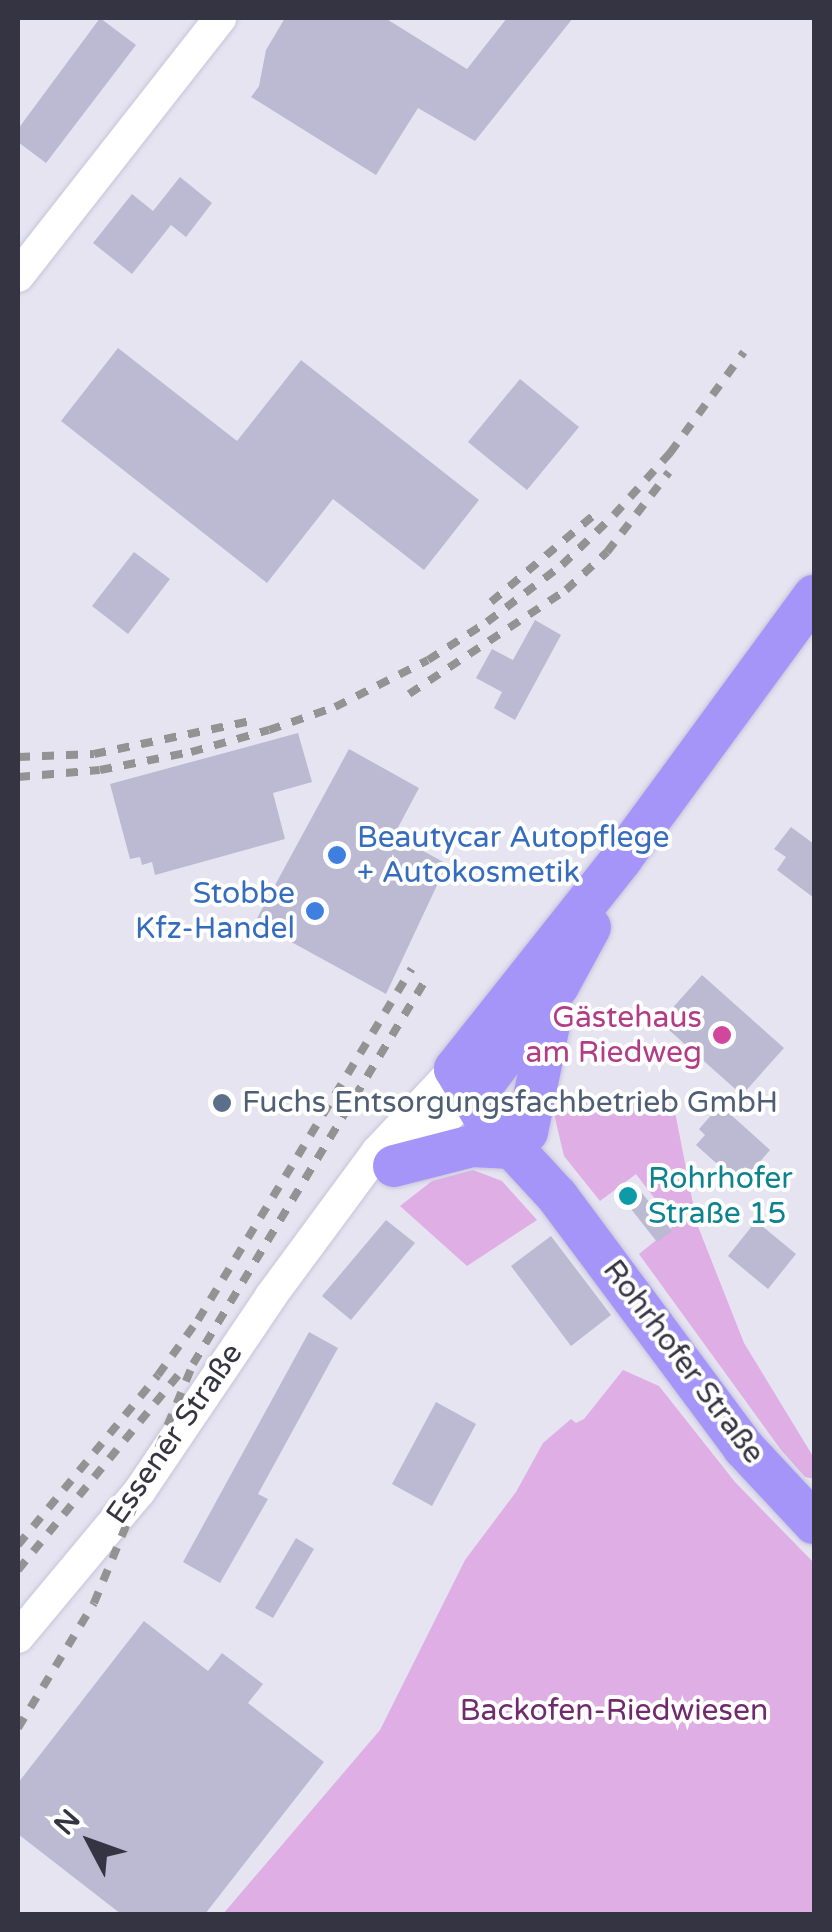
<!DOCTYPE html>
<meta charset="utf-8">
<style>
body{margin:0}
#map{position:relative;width:832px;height:1932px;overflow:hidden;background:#e6e4f1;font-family:"Varela Round",sans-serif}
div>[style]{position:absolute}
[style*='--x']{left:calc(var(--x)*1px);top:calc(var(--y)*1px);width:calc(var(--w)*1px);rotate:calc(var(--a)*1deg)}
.green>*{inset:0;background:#deaee4}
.building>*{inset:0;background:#bbbad2}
.roads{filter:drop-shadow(0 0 2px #c6c4da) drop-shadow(0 0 2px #c6c4da)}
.minor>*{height:32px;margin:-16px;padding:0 16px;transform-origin:16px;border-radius:16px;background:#fff}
.major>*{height:42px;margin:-21px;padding:0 21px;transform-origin:21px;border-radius:21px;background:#a595f9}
.rail>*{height:8px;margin-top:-4px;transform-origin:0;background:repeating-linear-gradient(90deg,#939393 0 12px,transparent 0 24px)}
.dots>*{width:28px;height:28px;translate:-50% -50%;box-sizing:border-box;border:5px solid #fff;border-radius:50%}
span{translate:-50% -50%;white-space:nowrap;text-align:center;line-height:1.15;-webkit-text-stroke:8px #fff;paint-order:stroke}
.shop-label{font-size:30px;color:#366cbe}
.left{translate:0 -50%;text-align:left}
.right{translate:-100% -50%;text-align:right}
.hotel-label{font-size:30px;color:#b23c85}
.service-label{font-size:30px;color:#4e5e75}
.culture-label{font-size:30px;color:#0d838f}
.street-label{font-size:30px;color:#353442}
.park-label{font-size:30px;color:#702b6c}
.frame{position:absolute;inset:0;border:20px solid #353442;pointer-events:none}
.north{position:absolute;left:40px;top:1792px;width:100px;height:100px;-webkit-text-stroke:8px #fff;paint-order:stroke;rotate:311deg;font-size:28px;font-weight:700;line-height:40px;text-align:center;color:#353442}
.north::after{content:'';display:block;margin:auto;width:35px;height:45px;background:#353442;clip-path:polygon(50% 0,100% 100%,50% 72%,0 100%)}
</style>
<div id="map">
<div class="green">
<div style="clip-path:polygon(571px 1100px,673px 1102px,697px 1224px,744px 1343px,814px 1458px,814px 1479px,805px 1477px,781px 1450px,639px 1254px,675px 1225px,636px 1174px,600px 1201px,564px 1156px,554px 1114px)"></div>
<div style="clip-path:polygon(473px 1170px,502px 1181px,537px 1220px,467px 1266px,400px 1206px,432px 1181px)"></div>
<div style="clip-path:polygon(623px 1370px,659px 1386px,735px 1482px,814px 1563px,814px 1914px,223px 1914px,380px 1730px,465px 1560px,516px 1492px,543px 1443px,571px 1419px,576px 1423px,584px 1419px)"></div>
</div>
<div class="building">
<div style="clip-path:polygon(100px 18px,136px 45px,46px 163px,18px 142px,18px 129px)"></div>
<div style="clip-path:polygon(285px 18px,385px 18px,467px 69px,507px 18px,573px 18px,475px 141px,418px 108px,376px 175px,251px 97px,259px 86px,266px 50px)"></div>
<div style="clip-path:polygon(180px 177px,212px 203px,186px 237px,171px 225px,132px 274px,93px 243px,132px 194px,153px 211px)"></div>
<div style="clip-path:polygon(118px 348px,237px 441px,301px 360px,479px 500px,424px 570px,333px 499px,267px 583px,61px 421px)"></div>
<div style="clip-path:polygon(520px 379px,579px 427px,527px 490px,468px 442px)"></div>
<div style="clip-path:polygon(134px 552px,170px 579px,128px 634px,92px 606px)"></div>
<div style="clip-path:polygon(535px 620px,561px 635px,515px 720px,494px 708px,502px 692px,476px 678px,492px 649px,513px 660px)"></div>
<div style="clip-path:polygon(298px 733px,312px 782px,273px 793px,285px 839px,155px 875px,152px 862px,142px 865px,140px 857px,130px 859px,110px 784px)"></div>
<div style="clip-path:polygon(349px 749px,419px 788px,394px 835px,447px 864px,386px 994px,255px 922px)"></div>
<div style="clip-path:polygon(791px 827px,814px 844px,814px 898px,777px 870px,786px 857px,774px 849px)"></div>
<div style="clip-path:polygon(702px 975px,784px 1048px,742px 1095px,660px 1022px)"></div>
<div style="clip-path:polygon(720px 1105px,770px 1150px,751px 1172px,745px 1167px,734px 1179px,696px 1145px,705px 1135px,699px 1129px)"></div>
<div style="clip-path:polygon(635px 1184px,672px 1231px,657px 1242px,620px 1195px)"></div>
<div style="clip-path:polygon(386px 1220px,415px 1243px,351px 1320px,322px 1296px)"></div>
<div style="clip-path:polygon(756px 1221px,796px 1254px,768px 1289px,728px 1256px)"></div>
<div style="clip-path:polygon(551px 1236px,611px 1315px,571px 1346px,511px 1266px)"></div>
<div style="clip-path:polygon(309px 1332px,338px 1348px,258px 1494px,268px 1499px,220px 1583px,183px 1562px)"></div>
<div style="clip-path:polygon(436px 1402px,476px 1424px,432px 1506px,392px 1484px)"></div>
<div style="clip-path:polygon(296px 1538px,314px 1549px,273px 1618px,255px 1608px)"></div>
<div style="clip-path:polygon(144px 1621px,208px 1671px,222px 1653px,263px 1684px,248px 1703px,324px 1762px,205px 1914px,121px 1914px,18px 1834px,18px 1783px)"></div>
</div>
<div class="roads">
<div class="minor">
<div style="--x:18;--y:276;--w:328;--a:-51.9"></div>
<div style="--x:394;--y:1166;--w:124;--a:-42.7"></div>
<div style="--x:18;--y:1637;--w:189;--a:-50.2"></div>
<div style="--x:139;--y:1492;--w:236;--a:-56"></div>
<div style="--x:271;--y:1296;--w:180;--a:-53.6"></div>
<div style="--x:378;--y:1151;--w:112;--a:-46.8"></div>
</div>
<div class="major">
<div style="--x:455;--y:1069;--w:269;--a:-51.6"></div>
<div style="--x:622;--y:858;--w:325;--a:-53.8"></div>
<div style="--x:455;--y:1069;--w:56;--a:58.9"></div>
<div style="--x:484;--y:1117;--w:108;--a:47.3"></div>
<div style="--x:557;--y:1196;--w:314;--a:53.4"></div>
<div style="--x:744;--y:1448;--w:103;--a:47"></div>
<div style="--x:485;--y:1082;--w:121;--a:-52.8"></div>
<div style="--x:558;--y:986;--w:67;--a:-61.5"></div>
<div style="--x:527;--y:1132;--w:125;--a:-78.4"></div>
<div style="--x:394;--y:1166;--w:81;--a:-14.4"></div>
<div style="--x:472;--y:1146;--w:36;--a:3"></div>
</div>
</div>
<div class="rail">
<div style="--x:491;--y:602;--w:135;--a:-40.2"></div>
<div style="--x:409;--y:694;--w:188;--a:-33.5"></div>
<div style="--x:566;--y:590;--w:56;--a:-42.8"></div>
<div style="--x:607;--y:552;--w:101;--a:-52.2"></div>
<div style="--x:18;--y:757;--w:76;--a:-2.3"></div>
<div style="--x:94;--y:754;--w:159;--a:-11.9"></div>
<div style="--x:18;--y:777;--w:82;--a:-4.9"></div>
<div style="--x:100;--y:770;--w:93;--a:-11.2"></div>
<div style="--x:191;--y:752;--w:81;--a:-15.8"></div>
<div style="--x:269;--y:730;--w:70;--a:-19.2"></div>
<div style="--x:335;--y:707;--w:104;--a:-26.8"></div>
<div style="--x:428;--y:660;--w:70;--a:-32.8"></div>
<div style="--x:487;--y:622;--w:94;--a:-37.2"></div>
<div style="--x:562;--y:565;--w:72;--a:-43.9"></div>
<div style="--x:614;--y:515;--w:84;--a:-47.9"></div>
<div style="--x:670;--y:453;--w:125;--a:-53.8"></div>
<div style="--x:18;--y:1545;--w:220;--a:-50.5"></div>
<div style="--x:158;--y:1375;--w:68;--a:-54"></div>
<div style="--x:198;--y:1320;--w:411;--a:-58.7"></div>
<div style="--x:18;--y:1570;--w:255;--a:-50.6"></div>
<div style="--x:18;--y:1728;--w:146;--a:-58.7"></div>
<div style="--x:94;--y:1603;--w:259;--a:-67.5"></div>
<div style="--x:193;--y:1364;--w:449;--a:-58.8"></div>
</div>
<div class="dots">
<div style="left:337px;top:855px;background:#3f7fe0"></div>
<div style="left:315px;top:911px;background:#3f7fe0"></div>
<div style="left:722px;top:1035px;background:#d1479c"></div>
<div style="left:222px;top:1103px;background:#5c6f8a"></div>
<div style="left:628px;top:1196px;background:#0f9aa8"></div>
</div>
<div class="shop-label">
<span class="left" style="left:357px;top:855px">Beautycar Autopflege<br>+ Autokosmetik</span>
<span class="right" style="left:295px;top:911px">Stobbe<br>Kfz-Handel</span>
</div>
<div class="hotel-label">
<span class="right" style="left:702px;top:1035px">Gästehaus<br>am Riedweg</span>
</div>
<div class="service-label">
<span class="left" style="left:242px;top:1103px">Fuchs Entsorgungsfachbetrieb GmbH</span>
</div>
<div class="culture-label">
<span class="left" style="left:648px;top:1196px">Rohrhofer<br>Straße 15</span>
</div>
<div class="street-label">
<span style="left:683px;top:1362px;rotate:53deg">Rohrhofer Straße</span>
<span style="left:175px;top:1434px;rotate:-55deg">Essener Straße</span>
</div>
<div class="park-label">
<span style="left:614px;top:1711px">Backofen-Riedwiesen</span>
</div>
<div class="frame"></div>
<div class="north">N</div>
</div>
